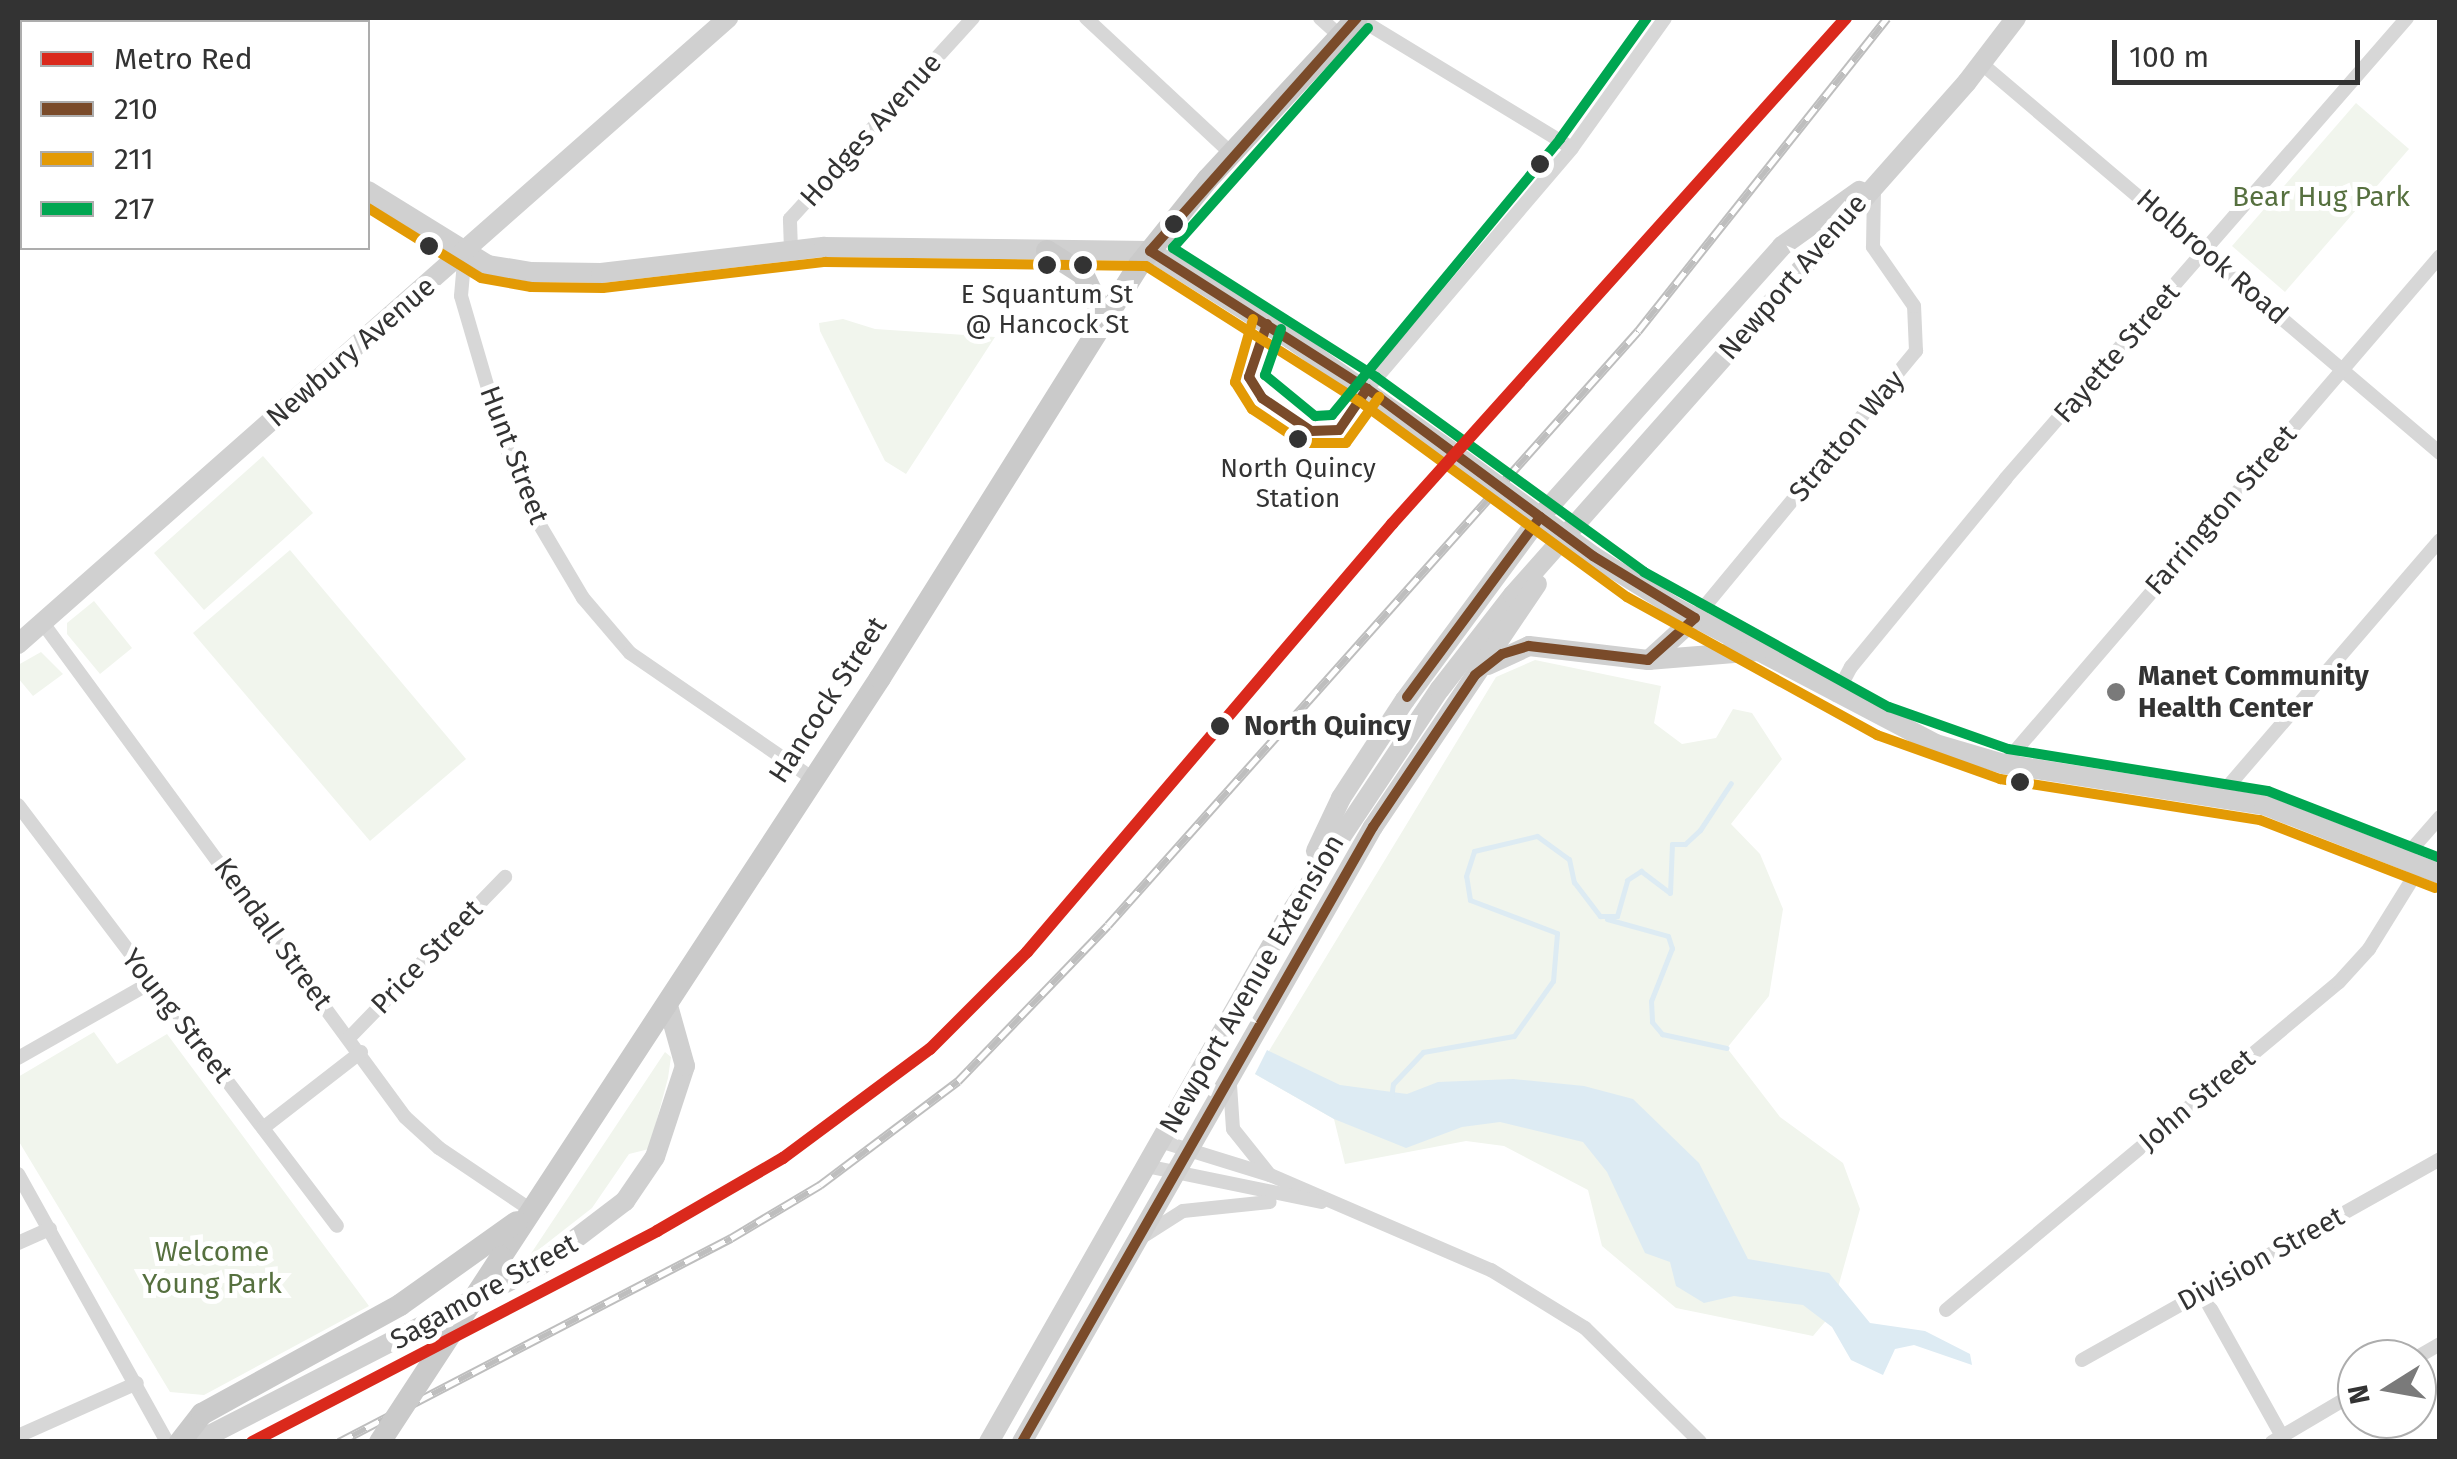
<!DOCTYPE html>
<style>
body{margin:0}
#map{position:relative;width:2457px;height:1459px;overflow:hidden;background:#fff;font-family:"Fira Sans",sans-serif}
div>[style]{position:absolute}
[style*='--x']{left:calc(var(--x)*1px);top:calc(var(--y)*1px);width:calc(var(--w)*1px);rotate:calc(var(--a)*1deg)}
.green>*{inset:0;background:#f1f5ed}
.water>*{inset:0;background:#ddebf3}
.stream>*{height:5px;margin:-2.5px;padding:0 2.5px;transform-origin:2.5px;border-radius:2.5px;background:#ddebf3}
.street>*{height:14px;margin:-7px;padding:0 7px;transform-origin:7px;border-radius:7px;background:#d7d7d7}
.secondary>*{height:20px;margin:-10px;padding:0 10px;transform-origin:10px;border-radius:10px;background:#d0d0d0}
.primary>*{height:22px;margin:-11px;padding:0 11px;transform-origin:11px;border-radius:11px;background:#cacaca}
.rail>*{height:9px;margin-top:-4.5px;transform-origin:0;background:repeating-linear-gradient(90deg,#fff 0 15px,#bebebe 0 30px);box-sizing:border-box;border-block:2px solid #bebebe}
.secondary-bridge>*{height:20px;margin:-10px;padding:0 10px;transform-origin:10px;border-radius:10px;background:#d0d0d0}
.primary-bridge>*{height:22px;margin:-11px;padding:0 11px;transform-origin:11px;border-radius:11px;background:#cacaca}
.bus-1>*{height:10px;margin:-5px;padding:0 5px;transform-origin:5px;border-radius:5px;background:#7a4b2a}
.bus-2>*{height:10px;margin:-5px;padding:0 5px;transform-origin:5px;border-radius:5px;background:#e39a05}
.bus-3>*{height:10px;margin:-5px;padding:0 5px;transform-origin:5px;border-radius:5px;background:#00a651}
.metro-1>*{height:12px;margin:-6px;padding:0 6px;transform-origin:6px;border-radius:6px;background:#da291c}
.dots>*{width:28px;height:28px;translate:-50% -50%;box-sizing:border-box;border:5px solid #fff;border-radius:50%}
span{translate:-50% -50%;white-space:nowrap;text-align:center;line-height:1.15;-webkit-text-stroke:10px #fff;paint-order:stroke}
.bus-label{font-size:26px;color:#333}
.street-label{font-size:28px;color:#333}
.park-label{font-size:28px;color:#56703f}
.poi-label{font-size:28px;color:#333;font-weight:700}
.left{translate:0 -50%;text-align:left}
.stop-label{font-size:28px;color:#333;font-weight:700}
.frame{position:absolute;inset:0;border:20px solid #333;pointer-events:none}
.legend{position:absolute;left:20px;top:20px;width:350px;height:230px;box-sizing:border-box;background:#fff;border:2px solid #adadad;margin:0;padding:12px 18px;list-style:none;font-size:30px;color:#333}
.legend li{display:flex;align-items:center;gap:20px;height:50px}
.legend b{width:50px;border:2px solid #adadad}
.north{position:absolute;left:2337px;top:1339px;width:100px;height:100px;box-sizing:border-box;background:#fff;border:2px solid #adadad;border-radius:50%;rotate:259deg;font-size:28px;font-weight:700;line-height:40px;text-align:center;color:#333}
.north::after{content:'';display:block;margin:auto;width:35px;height:45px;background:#7a7a7a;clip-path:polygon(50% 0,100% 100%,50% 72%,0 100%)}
.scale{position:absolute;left:2112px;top:40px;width:248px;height:45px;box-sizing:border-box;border:5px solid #333;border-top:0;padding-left:12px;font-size:30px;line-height:35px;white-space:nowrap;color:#333;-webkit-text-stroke:8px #fff;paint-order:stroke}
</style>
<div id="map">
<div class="green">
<div style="clip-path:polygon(2356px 103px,2409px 149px,2285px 292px,2232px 246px)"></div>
<div style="clip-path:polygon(843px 319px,875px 329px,995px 337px,906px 474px,885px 461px,820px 331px,819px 323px)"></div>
<div style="clip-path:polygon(263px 456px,313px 513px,204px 610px,154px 553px)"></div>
<div style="clip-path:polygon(290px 550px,466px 759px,370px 841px,193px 633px)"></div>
<div style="clip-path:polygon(94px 601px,132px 648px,100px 674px,67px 634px,67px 623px)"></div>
<div style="clip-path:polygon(41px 652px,63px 674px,33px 696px,18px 678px,18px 665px)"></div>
<div style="clip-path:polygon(1535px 660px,1661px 686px,1654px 723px,1682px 744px,1716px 738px,1733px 709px,1752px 713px,1782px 759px,1731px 824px,1760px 854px,1783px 909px,1769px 996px,1727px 1048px,1780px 1117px,1843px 1163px,1860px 1209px,1830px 1316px,1813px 1336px,1676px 1308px,1602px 1246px,1588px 1190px,1504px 1146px,1466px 1141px,1345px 1164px,1334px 1119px,1255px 1074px,1496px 677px)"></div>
<div style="clip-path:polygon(94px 1032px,117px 1064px,167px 1034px,369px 1306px,204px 1395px,170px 1392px,18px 1140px,18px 1077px)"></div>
<div style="clip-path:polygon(665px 1052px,671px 1057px,668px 1078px,649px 1149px,629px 1154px,592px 1208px,528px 1258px)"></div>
</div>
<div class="water">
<div style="clip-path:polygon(1267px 1050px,1340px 1085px,1407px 1094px,1438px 1082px,1513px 1079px,1584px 1086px,1633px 1099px,1699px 1163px,1748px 1259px,1829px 1273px,1870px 1323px,1925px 1331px,1970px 1354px,1972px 1365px,1914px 1345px,1895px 1349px,1883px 1375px,1851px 1360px,1832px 1327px,1803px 1305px,1734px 1296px,1704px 1303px,1676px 1286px,1670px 1262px,1645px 1253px,1607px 1172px,1583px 1142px,1500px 1122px,1462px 1127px,1406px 1148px,1334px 1119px,1255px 1074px)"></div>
</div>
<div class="stream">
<div style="--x:1607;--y:919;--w:63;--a:15.6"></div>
<div style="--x:1668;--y:936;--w:13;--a:72"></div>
<div style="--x:1672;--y:948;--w:57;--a:111.6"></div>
<div style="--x:1651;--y:1001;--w:21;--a:87"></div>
<div style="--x:1652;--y:1022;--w:16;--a:50"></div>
<div style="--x:1662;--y:1034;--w:66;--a:12.2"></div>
<div style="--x:1391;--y:1098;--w:14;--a:-82"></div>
<div style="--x:1393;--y:1084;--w:44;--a:-46.8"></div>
<div style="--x:1423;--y:1052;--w:92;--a:-10"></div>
<div style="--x:1514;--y:1036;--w:67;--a:-54.7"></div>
<div style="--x:1553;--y:981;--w:48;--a:-85.2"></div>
<div style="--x:1557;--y:933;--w:93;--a:-159.2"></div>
<div style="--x:1470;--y:900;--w:24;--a:-99"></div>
<div style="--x:1466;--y:876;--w:26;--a:-72"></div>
<div style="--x:1474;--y:851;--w:65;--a:-13.4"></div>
<div style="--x:1537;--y:836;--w:39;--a:36"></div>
<div style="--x:1569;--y:859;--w:24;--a:78"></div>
<div style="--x:1574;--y:882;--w:43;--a:52.6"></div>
<div style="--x:1600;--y:916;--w:17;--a:0"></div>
<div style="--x:1617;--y:916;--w:37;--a:-74"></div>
<div style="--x:1627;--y:880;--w:17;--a:-33"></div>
<div style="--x:1641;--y:871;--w:36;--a:37"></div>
<div style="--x:1670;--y:893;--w:49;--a:-87.7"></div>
<div style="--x:1672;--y:844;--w:13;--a:0"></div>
<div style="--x:1685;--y:844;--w:21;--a:-43"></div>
<div style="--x:1700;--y:830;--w:56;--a:-56.6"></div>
</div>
<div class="street">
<div style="--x:1086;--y:18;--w:200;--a:43"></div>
<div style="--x:1320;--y:18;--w:27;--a:42"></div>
<div style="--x:1358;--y:18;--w:250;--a:31.3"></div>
<div style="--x:144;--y:22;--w:6;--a:-45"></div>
<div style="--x:1982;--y:64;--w:601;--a:40.34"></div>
<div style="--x:791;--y:250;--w:31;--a:-92"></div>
<div style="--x:790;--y:219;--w:272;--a:-47.7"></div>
<div style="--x:465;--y:251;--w:45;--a:95.1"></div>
<div style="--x:461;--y:296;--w:143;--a:73.7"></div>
<div style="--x:501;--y:433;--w:77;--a:69.4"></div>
<div style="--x:528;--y:505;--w:108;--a:59.4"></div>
<div style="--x:583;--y:598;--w:72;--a:49.5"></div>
<div style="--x:630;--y:653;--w:221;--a:34.5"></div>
<div style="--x:1367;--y:389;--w:316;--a:-49.6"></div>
<div style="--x:1572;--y:148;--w:160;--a:-54.4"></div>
<div style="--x:1695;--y:618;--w:347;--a:-50.4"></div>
<div style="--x:1916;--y:351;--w:45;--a:-92.5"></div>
<div style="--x:1914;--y:306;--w:72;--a:-124.8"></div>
<div style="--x:1873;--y:247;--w:58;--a:-89"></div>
<div style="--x:45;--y:626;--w:609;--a:53.75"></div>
<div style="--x:405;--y:1117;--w:46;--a:42.4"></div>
<div style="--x:439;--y:1148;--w:111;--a:34"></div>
<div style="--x:1836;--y:695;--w:32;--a:-62"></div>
<div style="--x:1851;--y:667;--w:244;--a:-50.6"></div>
<div style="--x:2006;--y:478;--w:610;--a:-48.92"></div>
<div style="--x:2004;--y:764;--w:669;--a:-49.36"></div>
<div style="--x:2218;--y:798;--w:340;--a:-49.3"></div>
<div style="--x:18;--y:805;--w:528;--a:52.85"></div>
<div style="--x:2404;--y:858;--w:55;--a:-48.7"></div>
<div style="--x:350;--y:1037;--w:223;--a:-45.9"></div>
<div style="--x:18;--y:1058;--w:152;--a:-29.6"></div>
<div style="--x:1230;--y:1085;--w:44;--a:86.1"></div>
<div style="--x:1233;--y:1129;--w:58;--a:51.3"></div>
<div style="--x:263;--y:1128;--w:124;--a:-37.8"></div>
<div style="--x:1160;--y:1141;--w:115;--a:17.2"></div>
<div style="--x:1270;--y:1175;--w:241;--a:23.3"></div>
<div style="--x:1491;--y:1270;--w:110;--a:31.7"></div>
<div style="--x:1585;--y:1328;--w:162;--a:44.7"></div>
<div style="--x:1146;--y:1166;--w:179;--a:11.6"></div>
<div style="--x:18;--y:1174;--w:307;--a:60.9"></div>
<div style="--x:1145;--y:1235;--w:45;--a:-32.3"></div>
<div style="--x:1183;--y:1211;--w:87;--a:-5.9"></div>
<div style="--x:18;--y:1243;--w:35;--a:-24"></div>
<div style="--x:2202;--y:1293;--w:164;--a:60.8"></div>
<div style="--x:1946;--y:1310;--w:512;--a:-39.85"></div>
<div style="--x:2339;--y:982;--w:45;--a:-47.7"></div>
<div style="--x:2369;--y:949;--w:99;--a:-58.2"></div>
<div style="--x:2414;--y:1359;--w:30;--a:-30"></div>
<div style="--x:2082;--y:1360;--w:411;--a:-29.3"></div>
<div style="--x:18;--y:1436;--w:130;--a:-24"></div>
<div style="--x:2272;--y:1442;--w:99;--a:-30.5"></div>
</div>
<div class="secondary">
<div style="--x:75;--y:18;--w:10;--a:24"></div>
<div style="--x:368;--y:191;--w:141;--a:31.7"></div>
<div style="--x:488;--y:265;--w:44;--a:9.2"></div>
<div style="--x:531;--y:272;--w:70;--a:0.8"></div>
<div style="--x:601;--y:273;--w:225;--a:-6.7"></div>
<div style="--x:824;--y:247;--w:326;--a:0.7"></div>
<div style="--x:1150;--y:251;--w:166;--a:32"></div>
<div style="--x:1291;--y:339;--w:192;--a:35"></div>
<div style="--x:1593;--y:556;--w:94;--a:32"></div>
<div style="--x:1673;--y:606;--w:297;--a:27.7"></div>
<div style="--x:1936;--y:744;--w:71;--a:16.4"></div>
<div style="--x:2004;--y:764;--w:263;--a:9"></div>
<div style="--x:2264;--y:805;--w:189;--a:21.4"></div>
<div style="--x:18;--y:644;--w:947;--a:-41.4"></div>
<div style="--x:1649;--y:660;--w:62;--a:-42.4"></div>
<div style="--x:1488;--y:665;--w:45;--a:-24.9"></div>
<div style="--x:1529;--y:646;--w:120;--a:6.7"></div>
<div style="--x:1648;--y:660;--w:111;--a:-4.6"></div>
<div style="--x:1316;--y:851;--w:59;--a:-64.7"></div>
<div style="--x:1341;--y:798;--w:117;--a:-56.9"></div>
<div style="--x:1405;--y:700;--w:227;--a:-53.6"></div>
<div style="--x:1540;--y:517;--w:363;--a:-48.2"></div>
<div style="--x:1782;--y:246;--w:95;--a:-35.5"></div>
<div style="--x:196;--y:1442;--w:388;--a:-27.2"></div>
<div style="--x:541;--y:1265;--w:106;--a:-37.3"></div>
<div style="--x:625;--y:1201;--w:53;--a:-55.7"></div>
<div style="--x:655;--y:1157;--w:96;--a:-71.8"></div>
<div style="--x:685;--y:1066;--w:66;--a:-105.7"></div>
<div style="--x:989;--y:1442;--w:603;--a:-60.37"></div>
<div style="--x:1287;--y:918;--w:275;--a:-56.3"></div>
<div style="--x:1440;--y:689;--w:119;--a:-52.2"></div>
<div style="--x:1513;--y:595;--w:685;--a:-48.49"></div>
<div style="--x:1967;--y:82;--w:81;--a:-52.6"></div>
<div style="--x:1022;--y:1442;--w:708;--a:-60.29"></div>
<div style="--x:1373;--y:827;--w:293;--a:-56"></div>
</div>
<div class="primary">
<div style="--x:1047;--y:251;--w:43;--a:32.6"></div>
<div style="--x:1083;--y:274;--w:51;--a:64.4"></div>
<div style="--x:501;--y:1257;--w:692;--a:-56.79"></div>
<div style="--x:880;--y:678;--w:487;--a:-57.9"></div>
<div style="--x:1139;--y:265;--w:110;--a:-51.3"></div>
<div style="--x:1208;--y:179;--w:219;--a:-47.2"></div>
<div style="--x:180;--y:1442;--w:36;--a:-52"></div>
<div style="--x:202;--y:1414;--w:226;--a:-28.8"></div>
<div style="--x:400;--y:1305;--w:143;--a:-35.4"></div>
</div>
<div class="rail">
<div style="--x:339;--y:1442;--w:442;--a:-27.5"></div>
<div style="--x:731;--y:1238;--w:104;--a:-30.8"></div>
<div style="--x:820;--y:1185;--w:173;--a:-37"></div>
<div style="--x:958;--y:1081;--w:216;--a:-46.1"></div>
<div style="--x:1108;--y:925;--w:796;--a:-48.26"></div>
<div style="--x:1638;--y:331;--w:400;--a:-51.5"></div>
</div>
<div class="secondary-bridge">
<div style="--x:1448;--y:449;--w:180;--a:36.4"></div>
</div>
<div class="primary-bridge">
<div style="--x:380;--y:1442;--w:221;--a:-56.8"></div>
</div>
<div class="bus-1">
<div style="--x:1267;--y:324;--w:56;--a:108.8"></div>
<div style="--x:1249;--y:377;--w:25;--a:58"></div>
<div style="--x:1262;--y:398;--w:59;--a:34"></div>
<div style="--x:1311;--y:431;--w:28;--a:-2"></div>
<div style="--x:1339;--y:430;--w:50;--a:-55.7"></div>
<div style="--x:1407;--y:697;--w:224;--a:-53.5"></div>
<div style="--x:1022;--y:1442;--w:708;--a:-60.29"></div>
<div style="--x:1373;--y:827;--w:183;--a:-56.1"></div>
<div style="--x:1475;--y:675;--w:34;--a:-38"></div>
<div style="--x:1502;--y:654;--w:28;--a:-17"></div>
<div style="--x:1529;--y:646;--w:120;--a:6.7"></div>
<div style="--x:1648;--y:660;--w:63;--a:-41.8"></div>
<div style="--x:1695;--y:618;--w:119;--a:-148.7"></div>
<div style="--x:1593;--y:556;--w:281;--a:-143.5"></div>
<div style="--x:1367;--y:389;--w:257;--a:-147.5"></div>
<div style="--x:1150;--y:251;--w:312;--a:-48.4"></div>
</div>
<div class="bus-2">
<div style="--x:368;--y:208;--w:133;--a:31.8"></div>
<div style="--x:481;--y:278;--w:51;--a:10.2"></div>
<div style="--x:531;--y:287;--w:72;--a:0.8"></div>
<div style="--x:603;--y:288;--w:224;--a:-6.7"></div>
<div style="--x:825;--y:262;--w:321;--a:0.7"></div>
<div style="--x:1146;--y:266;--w:252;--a:32.4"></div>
<div style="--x:1359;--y:401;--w:332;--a:36.2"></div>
<div style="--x:1627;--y:597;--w:286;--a:28.9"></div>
<div style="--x:1877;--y:735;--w:131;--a:19.7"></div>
<div style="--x:2000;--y:779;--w:263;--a:9"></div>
<div style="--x:2260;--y:820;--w:188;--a:21.2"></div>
<div style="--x:1253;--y:319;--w:66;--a:105.9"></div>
<div style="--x:1235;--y:382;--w:32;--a:58"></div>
<div style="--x:1252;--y:409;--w:61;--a:33.7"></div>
<div style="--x:1303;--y:443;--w:43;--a:0"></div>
<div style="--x:1346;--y:443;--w:57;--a:-54.3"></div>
</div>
<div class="bus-3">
<div style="--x:1368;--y:28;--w:294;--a:131.6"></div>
<div style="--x:1173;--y:248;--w:241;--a:32.4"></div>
<div style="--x:1376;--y:377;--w:331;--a:36"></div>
<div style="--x:1644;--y:572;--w:280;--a:28.9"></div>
<div style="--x:1889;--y:707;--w:126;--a:19.4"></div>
<div style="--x:2008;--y:749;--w:263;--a:9.2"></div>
<div style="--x:2268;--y:791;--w:185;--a:21.3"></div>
<div style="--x:1281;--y:329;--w:49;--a:109.2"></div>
<div style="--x:1265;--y:375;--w:65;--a:39.4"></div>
<div style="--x:1315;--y:416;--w:17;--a:-3"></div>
<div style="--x:1332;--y:415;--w:358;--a:-50.4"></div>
<div style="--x:1560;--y:139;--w:149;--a:-54.3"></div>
</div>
<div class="metro-1">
<div style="--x:252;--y:1442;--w:457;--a:-27.5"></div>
<div style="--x:657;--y:1231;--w:146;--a:-30.1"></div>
<div style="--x:783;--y:1158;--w:183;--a:-36.6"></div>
<div style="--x:930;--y:1049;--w:137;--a:-45"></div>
<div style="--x:1027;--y:952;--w:563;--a:-49.54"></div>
<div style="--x:1392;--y:524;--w:680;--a:-48.1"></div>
</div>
<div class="dots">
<div style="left:1540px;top:164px;background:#333"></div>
<div style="left:1174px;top:224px;background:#333"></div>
<div style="left:429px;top:246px;background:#333"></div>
<div style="left:1047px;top:265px;background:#333"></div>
<div style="left:1083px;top:265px;background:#333"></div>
<div style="left:1298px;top:439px;background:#333"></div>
<div style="left:2116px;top:692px;background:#7a7a7a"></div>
<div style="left:1220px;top:726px;background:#333"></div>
<div style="left:2020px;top:782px;background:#333"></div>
</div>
<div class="bus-label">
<span style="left:1047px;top:310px">E Squantum St<br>@ Hancock St</span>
<span style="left:1298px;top:484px">North Quincy<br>Station</span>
</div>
<div class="street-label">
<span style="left:871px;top:130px;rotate:-48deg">Hodges Avenue</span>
<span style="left:2212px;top:257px;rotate:41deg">Holbrook Road</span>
<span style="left:1793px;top:277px;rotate:-49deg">Newport Avenue</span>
<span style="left:351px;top:352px;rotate:-41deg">Newbury Avenue</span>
<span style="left:2117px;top:353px;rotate:-49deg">Fayette Street</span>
<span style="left:1847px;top:436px;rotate:-50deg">Stratton Way</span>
<span style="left:514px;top:455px;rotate:69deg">Hunt Street</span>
<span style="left:2221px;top:510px;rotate:-49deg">Farrington Street</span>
<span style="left:828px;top:700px;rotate:-57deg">Hancock Street</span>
<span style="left:273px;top:934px;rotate:54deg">Kendall Street</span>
<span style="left:427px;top:957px;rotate:-46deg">Price Street</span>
<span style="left:1252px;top:984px;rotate:-60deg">Newport Avenue Extension</span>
<span style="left:177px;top:1016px;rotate:52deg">Young Street</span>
<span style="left:2197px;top:1100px;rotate:-40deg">John Street</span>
<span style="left:2261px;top:1259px;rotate:-29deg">Division Street</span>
<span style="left:484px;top:1292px;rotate:-29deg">Sagamore Street</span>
</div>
<div class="park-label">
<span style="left:2321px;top:197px">Bear Hug Park</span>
<span style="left:212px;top:1268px">Welcome<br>Young Park</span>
</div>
<div class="poi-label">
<span class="left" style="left:2138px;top:692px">Manet Community<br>Health Center</span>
</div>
<div class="stop-label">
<span class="left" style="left:1244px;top:726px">North Quincy</span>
</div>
<div class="frame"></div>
<ul class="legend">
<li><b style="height:12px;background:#da291c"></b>Metro Red</li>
<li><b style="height:12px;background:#7a4b2a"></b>210</li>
<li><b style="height:12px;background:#e39a05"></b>211</li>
<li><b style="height:12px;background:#00a651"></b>217</li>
</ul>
<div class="north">N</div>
<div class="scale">100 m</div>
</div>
